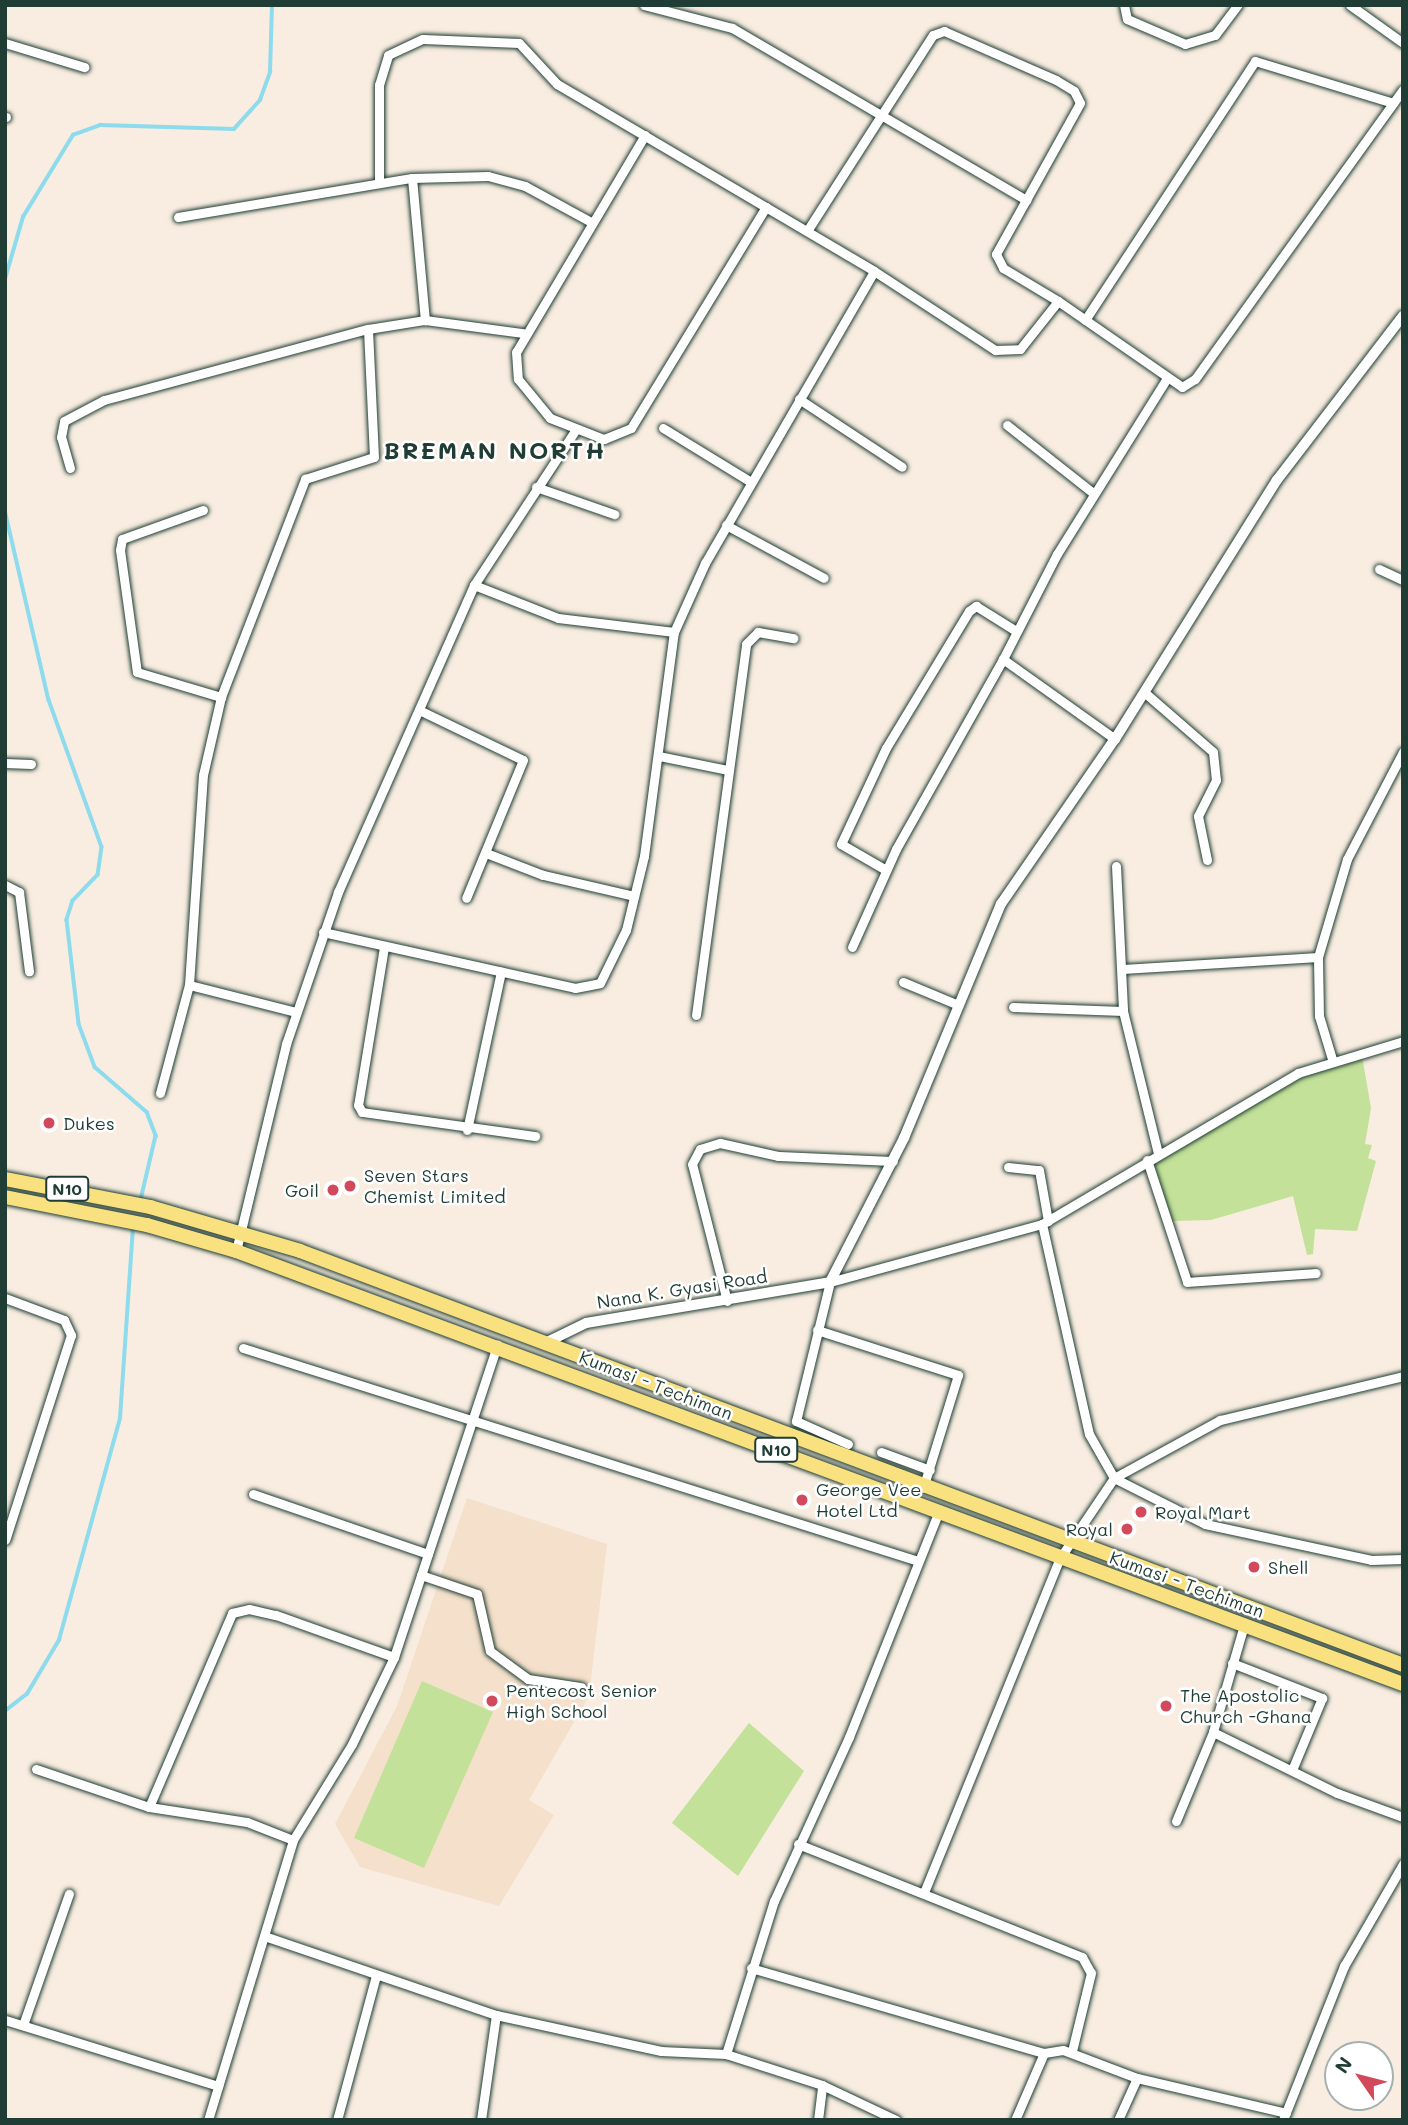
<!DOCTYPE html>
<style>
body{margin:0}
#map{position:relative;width:1408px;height:2125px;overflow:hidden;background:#f8ede0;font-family:Mali,sans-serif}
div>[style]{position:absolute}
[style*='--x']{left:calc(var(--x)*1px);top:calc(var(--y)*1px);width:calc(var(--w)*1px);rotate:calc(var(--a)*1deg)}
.built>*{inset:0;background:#f4e0cb}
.green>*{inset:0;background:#c3e198}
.stream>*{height:3.5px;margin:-1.75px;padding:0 1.75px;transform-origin:1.75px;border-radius:1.75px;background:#8ddbec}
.roads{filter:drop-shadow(0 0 2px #1f3d34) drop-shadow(0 0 2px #1f3d34)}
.minor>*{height:9px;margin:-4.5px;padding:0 4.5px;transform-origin:4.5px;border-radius:4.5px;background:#fff}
.tertiary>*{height:10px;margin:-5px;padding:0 5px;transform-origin:5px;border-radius:5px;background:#fff}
.trunk>*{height:14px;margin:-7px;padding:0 7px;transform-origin:7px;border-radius:7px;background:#fae180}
.dots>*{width:19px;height:19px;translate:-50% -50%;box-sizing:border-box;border:4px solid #fff;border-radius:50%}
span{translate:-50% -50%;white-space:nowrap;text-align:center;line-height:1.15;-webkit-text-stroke:5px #fff;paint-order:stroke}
.shield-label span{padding:2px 5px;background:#fff;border:2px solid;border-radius:5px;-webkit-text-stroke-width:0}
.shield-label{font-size:16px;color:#1f3d34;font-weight:700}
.poi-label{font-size:18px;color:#1f3d34}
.left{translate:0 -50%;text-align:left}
.right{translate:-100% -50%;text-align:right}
.street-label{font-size:18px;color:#1f3d34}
.district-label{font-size:24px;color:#1f3d34;font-weight:700;letter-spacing:2px}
.frame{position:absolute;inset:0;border:7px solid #1f3d34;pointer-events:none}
.north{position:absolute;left:1324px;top:2041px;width:70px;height:70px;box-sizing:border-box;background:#fff;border:2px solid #a5b1ae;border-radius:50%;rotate:305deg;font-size:19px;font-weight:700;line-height:28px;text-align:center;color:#1f3d34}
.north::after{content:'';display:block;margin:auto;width:24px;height:32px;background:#d1495b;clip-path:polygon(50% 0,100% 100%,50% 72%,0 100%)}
</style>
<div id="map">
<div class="built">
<div style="clip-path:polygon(467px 1498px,607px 1544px,589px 1696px,529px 1800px,554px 1815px,499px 1906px,360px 1867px,335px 1824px,397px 1706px)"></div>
</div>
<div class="green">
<div style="clip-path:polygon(1362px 1056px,1371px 1108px,1365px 1144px,1372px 1145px,1368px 1158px,1376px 1161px,1357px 1231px,1315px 1229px,1313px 1254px,1307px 1255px,1293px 1196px,1211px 1220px,1172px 1221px,1153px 1161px,1290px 1082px)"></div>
<div style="clip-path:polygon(422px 1681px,493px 1712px,424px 1868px,354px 1838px)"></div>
<div style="clip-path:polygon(749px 1723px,804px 1771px,738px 1876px,672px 1823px)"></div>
</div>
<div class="stream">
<div style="--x:5;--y:279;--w:65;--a:-73.8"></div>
<div style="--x:23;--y:217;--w:96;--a:-58.6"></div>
<div style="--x:73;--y:135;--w:29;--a:-20"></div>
<div style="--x:100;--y:125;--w:134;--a:1.7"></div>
<div style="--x:234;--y:129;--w:39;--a:-48"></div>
<div style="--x:260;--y:100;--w:30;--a:-70"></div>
<div style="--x:270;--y:72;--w:67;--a:-88.3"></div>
<div style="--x:5;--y:510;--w:195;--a:77"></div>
<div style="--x:49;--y:700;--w:156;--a:70.2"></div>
<div style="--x:102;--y:847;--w:28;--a:98"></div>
<div style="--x:98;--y:875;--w:36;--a:134"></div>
<div style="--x:73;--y:901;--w:20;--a:108"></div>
<div style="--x:67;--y:920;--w:105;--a:83.4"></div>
<div style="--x:79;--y:1024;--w:46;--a:69.6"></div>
<div style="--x:95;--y:1067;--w:69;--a:40.9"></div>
<div style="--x:147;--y:1112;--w:26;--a:69"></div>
<div style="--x:156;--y:1136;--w:66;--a:103.2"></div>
<div style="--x:5;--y:1711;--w:28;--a:-38"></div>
<div style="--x:27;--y:1694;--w:63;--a:-59.3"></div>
<div style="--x:59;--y:1640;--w:230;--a:-74.6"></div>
<div style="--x:120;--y:1418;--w:190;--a:-86.1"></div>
</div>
<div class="roads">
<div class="minor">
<div style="--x:644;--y:5;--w:91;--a:14.6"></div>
<div style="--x:732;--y:28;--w:341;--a:30.3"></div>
<div style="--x:1124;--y:5;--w:14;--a:78"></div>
<div style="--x:1127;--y:19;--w:63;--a:23.3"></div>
<div style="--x:1185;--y:44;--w:31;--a:-17"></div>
<div style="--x:1215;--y:35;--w:38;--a:-53"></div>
<div style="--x:1350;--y:5;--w:65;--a:35.6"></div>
<div style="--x:5;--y:43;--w:83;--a:16.9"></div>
<div style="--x:5;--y:117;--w:1;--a:0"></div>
<div style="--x:645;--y:135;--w:252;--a:120.7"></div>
<div style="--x:516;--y:352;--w:27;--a:86"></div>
<div style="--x:518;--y:379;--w:50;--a:50.6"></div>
<div style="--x:550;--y:418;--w:58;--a:21.3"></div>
<div style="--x:604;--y:439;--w:29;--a:-22"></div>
<div style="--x:631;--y:428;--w:259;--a:-58.6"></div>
<div style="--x:412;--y:178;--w:143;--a:84.8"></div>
<div style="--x:379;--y:183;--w:98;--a:-90"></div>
<div style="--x:379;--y:85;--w:31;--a:-73"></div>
<div style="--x:388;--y:55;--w:38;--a:-25"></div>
<div style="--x:423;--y:39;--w:96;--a:2.4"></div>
<div style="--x:519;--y:43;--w:56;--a:47.2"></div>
<div style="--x:557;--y:84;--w:368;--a:30.5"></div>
<div style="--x:874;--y:271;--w:145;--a:33.1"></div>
<div style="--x:995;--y:350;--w:25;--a:-2"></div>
<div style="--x:1020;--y:349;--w:61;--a:-51.6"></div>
<div style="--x:1058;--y:301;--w:151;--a:34.7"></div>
<div style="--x:1182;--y:387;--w:15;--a:-32"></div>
<div style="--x:1195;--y:379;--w:356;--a:-54.3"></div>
<div style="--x:178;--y:217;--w:237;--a:-9.5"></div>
<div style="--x:412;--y:178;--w:76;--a:-1.5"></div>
<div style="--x:488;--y:176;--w:38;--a:15"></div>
<div style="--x:525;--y:186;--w:75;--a:28.6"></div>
<div style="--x:807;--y:231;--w:233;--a:-57.3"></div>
<div style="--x:933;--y:35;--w:12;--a:-20"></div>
<div style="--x:944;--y:31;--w:122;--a:23.6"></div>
<div style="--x:1056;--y:80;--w:21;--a:31"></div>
<div style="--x:1074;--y:91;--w:13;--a:63"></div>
<div style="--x:1080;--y:103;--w:173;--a:119.1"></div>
<div style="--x:996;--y:254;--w:16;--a:63"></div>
<div style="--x:1003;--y:268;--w:64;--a:31"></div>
<div style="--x:1085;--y:320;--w:310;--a:-56.7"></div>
<div style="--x:1255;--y:61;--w:144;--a:16.9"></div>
<div style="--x:799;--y:399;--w:123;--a:33.4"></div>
<div style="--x:1007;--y:425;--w:110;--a:38.3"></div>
<div style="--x:663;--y:428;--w:103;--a:31.5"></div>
<div style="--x:70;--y:468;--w:32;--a:-106"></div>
<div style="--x:61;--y:437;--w:16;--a:-79"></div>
<div style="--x:64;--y:421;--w:45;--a:-27.7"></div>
<div style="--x:104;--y:400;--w:273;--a:-15.1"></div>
<div style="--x:368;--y:329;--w:58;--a:-9"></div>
<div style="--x:425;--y:320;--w:99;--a:7.6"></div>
<div style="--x:536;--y:487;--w:83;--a:19.1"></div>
<div style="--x:203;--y:510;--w:86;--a:160.3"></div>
<div style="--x:122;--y:539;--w:11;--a:100"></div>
<div style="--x:120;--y:550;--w:123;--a:82.1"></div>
<div style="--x:137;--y:672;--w:88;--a:16.6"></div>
<div style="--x:726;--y:525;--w:111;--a:28.4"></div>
<div style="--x:1379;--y:569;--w:26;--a:25"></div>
<div style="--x:474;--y:585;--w:90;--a:21.4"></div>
<div style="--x:558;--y:618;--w:117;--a:6.9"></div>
<div style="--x:1144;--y:692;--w:91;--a:41"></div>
<div style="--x:1213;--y:752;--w:28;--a:84"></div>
<div style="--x:1216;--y:780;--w:40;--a:116.6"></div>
<div style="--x:1198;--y:816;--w:45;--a:78.4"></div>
<div style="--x:419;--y:710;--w:115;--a:25.7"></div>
<div style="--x:523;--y:760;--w:149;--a:112.4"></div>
<div style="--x:1115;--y:739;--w:138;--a:-144.5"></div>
<div style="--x:1003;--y:659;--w:118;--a:-62.8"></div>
<div style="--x:1057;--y:554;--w:208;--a:-58"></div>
<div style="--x:659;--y:756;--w:70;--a:11.5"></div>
<div style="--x:5;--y:763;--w:26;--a:2"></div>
<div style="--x:486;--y:853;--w:61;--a:21.1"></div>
<div style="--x:543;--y:875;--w:93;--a:13"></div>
<div style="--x:1116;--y:866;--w:145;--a:87.2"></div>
<div style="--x:1123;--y:1011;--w:146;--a:76.2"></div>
<div style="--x:886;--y:870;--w:52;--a:-150"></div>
<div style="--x:841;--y:844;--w:106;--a:-64.9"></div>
<div style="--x:886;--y:748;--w:160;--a:-58.8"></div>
<div style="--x:969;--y:611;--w:9;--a:-36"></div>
<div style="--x:976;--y:606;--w:47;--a:32"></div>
<div style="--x:5;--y:885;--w:16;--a:27"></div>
<div style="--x:19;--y:892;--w:80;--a:82.8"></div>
<div style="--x:323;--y:932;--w:258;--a:12.5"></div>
<div style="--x:575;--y:988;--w:25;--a:-11"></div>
<div style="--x:600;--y:983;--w:59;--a:-63.9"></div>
<div style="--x:626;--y:930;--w:76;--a:-76.3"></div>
<div style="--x:644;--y:856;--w:226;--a:-82.4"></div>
<div style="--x:674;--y:632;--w:76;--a:-65.8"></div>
<div style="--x:705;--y:563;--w:337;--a:-59.9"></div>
<div style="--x:384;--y:947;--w:160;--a:99.3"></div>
<div style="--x:358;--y:1105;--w:8;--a:60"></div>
<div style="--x:362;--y:1112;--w:175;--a:7.9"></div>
<div style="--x:852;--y:947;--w:107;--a:-65.8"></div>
<div style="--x:896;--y:849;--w:218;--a:-60.6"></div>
<div style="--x:1123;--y:969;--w:195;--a:-3.5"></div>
<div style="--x:903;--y:982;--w:57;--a:22.5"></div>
<div style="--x:1013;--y:1007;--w:110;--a:2.1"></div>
<div style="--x:296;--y:1012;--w:110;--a:-165.8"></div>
<div style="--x:189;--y:985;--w:210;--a:-86.2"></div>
<div style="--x:203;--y:775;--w:80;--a:-77"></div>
<div style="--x:221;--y:697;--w:234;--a:-68.9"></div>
<div style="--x:305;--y:479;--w:72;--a:-17.7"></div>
<div style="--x:374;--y:457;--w:128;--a:-92.7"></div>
<div style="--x:696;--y:1015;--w:374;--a:-82.3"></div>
<div style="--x:746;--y:644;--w:17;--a:-45"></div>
<div style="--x:758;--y:632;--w:36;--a:10"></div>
<div style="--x:1332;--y:1059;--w:45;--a:-106.8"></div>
<div style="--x:1319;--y:1016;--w:59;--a:-91"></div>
<div style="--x:1318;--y:957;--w:102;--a:-73.5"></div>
<div style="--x:1347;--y:859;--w:121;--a:-62.4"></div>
<div style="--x:160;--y:1093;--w:112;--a:-75"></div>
<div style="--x:467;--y:1130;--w:162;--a:-77.9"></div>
<div style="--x:1147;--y:1160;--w:128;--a:71.8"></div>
<div style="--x:1187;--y:1282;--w:129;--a:-4"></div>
<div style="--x:1008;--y:1167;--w:31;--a:6"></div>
<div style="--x:1039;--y:1170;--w:52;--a:80"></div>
<div style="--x:1042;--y:1224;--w:215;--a:77.4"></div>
<div style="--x:1089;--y:1434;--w:51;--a:60.4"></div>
<div style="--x:1114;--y:1478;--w:102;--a:26.8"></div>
<div style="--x:1205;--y:1524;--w:170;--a:12.2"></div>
<div style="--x:1371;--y:1560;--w:32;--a:-2"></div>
<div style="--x:236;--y:1251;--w:213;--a:-76.4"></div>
<div style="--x:286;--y:1044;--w:161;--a:-71.1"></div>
<div style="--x:338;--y:892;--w:336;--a:-66.1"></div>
<div style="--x:474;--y:585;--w:183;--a:-56.8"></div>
<div style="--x:5;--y:1298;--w:63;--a:20.4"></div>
<div style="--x:64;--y:1320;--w:17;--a:65"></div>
<div style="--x:71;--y:1335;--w:215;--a:107.8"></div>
<div style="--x:727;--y:1301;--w:141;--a:-104.3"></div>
<div style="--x:692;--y:1164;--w:17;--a:-62"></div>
<div style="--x:700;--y:1149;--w:21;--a:-17"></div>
<div style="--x:720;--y:1143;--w:59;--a:12.6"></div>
<div style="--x:778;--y:1156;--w:115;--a:2.5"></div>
<div style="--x:817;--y:1330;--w:148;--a:17.7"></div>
<div style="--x:958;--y:1375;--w:118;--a:107.2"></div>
<div style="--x:243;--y:1348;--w:708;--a:17.51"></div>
<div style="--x:848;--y:1444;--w:57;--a:-156.1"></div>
<div style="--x:796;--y:1421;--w:143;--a:-76.3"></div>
<div style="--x:830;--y:1282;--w:220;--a:-15.3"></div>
<div style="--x:1042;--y:1224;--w:297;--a:-30.5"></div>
<div style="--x:1298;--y:1073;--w:110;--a:-16.9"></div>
<div style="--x:881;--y:1452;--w:52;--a:20.2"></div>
<div style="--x:253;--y:1494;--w:185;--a:18.9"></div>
<div style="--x:421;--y:1575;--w:59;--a:18.7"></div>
<div style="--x:477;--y:1594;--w:58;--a:77.2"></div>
<div style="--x:490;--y:1651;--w:47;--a:36.4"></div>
<div style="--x:528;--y:1679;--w:54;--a:8.6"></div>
<div style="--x:1244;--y:1625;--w:111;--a:106.2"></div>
<div style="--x:1213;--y:1732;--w:138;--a:26.2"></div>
<div style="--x:1337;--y:1793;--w:70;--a:20"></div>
<div style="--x:1232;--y:1663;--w:97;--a:21.3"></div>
<div style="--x:1322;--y:1698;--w:78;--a:112.6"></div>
<div style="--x:36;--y:1769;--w:119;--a:18.6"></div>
<div style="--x:149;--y:1807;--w:99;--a:8.7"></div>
<div style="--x:247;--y:1822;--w:49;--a:21.4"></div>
<div style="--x:149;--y:1807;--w:211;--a:-66.8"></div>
<div style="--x:232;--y:1613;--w:17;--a:-13"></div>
<div style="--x:249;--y:1609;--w:28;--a:13"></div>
<div style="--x:276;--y:1615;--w:125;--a:19.6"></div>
<div style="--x:1176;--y:1821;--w:96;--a:-67.4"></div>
<div style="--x:798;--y:1844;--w:306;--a:21.7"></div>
<div style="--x:1082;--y:1957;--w:18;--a:61"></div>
<div style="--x:1091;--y:1973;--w:80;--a:103.7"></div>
<div style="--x:925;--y:1890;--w:358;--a:-67.9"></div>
<div style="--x:1060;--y:1558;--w:97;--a:-56"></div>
<div style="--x:1114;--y:1478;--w:121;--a:-28.7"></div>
<div style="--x:1220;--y:1420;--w:188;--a:-13.5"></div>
<div style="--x:267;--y:1937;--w:242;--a:18.8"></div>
<div style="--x:496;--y:2015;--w:169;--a:12.3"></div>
<div style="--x:661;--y:2051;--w:65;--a:2.6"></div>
<div style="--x:726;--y:2054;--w:101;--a:17.9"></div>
<div style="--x:822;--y:2085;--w:82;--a:25.3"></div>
<div style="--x:751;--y:1968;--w:305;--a:16.2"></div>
<div style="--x:5;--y:2020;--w:223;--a:17.2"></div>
<div style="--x:23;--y:2025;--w:139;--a:-70.7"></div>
<div style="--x:726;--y:2054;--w:160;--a:-72.6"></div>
<div style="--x:774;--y:1901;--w:180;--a:-65.4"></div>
<div style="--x:849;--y:1737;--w:243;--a:-68.3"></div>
<div style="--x:208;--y:2120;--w:293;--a:-73.1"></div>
<div style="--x:293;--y:1840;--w:113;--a:-58.4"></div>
<div style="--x:352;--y:1744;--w:97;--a:-64.2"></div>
<div style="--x:394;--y:1657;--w:329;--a:-71.7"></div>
<div style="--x:337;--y:2120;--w:150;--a:-74.9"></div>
<div style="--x:481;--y:2120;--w:106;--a:-81.9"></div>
<div style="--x:818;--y:2120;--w:35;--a:-83"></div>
<div style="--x:1015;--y:2120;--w:73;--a:-66.6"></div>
<div style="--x:1044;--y:2053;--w:19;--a:-9"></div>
<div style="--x:1063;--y:2050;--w:79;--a:20.7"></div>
<div style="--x:1137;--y:2078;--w:153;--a:13.2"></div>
<div style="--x:1118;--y:2120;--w:46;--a:-65.7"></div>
<div style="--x:1283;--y:2120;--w:166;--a:-68.4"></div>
<div style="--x:1344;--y:1966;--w:118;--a:-60"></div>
</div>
<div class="tertiary">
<div style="--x:543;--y:1344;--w:48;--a:-26"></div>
<div style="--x:586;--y:1323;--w:247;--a:-9.5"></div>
<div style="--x:830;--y:1282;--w:162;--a:-62.8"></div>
<div style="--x:904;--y:1138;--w:253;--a:-67.5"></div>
<div style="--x:1001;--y:904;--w:201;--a:-55.4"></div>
<div style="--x:1115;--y:739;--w:305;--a:-58"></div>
<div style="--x:1277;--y:480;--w:207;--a:-52.5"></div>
</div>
<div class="trunk">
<div style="--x:5;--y:1179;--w:148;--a:10.9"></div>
<div style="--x:150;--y:1207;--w:156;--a:16.3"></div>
<div style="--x:300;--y:1251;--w:1178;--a:20.57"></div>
<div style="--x:5;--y:1197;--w:145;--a:11.2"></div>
<div style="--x:147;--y:1225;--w:93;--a:16.3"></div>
<div style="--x:236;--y:1251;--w:1245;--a:20.36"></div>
</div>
</div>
<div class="dots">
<div style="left:49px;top:1123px;background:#d1495b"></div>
<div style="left:350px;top:1186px;background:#d1495b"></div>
<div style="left:333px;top:1190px;background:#d1495b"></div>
<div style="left:802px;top:1500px;background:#d1495b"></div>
<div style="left:1141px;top:1512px;background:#d1495b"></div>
<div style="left:1127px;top:1529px;background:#d1495b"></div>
<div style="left:1254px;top:1567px;background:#d1495b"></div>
<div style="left:492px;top:1701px;background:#d1495b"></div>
<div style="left:1166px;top:1706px;background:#d1495b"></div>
</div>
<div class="shield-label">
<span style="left:67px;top:1189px">N10</span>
<span style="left:776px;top:1450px">N10</span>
</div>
<div class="poi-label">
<span class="left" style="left:63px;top:1123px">Dukes</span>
<span class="left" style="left:364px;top:1186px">Seven Stars<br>Chemist Limited</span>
<span class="right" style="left:319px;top:1190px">Goil</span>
<span class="left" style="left:816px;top:1500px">George Vee<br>Hotel Ltd</span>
<span class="left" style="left:1155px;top:1512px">Royal Mart</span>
<span class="right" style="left:1113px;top:1529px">Royal</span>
<span class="left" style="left:1268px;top:1567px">Shell</span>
<span class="left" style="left:506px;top:1701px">Pentecost Senior<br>High School</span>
<span class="left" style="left:1180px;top:1706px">The Apostolic<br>Church -Ghana</span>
</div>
<div class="street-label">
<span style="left:682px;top:1289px;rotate:-9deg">Nana K. Gyasi Road</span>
<span style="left:656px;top:1385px;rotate:21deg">Kumasi - Techiman</span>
<span style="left:1187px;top:1584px;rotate:20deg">Kumasi - Techiman</span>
</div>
<div class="district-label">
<span style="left:495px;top:450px">BREMAN NORTH</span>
</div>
<div class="frame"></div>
<div class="north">N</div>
</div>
